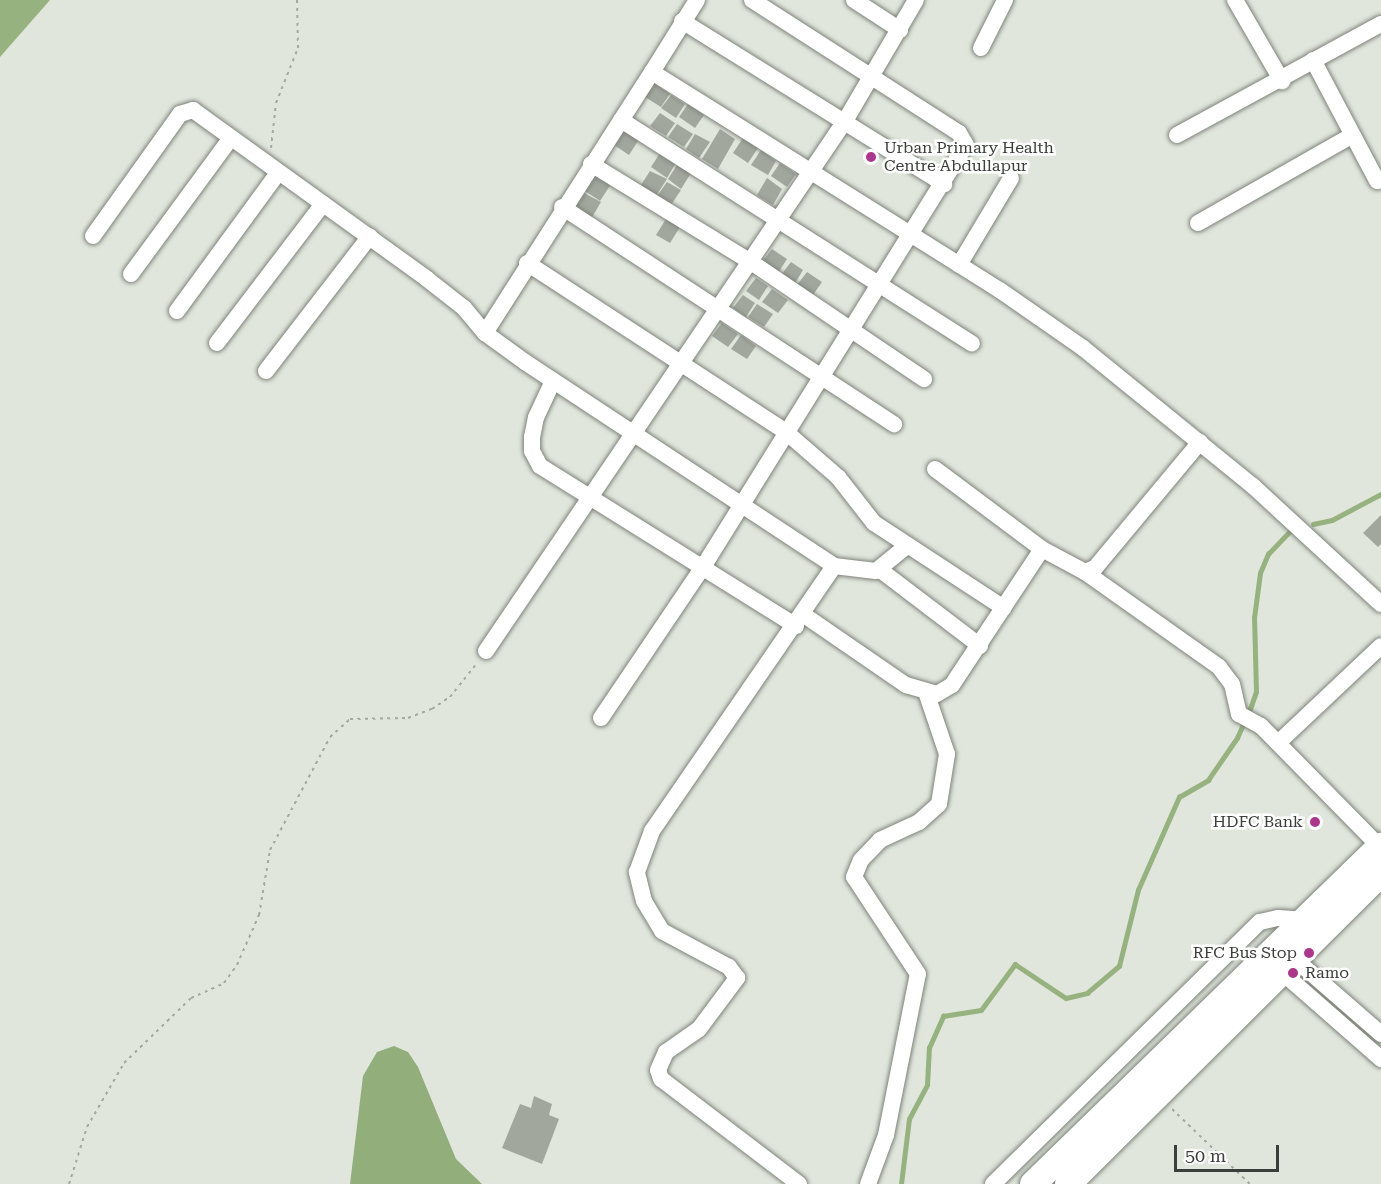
<!DOCTYPE html>
<style>
body{margin:0}
#map{position:relative;width:1381px;height:1184px;overflow:hidden;background:#e0e6dc;font-family:"Roboto Serif",serif}
div>[style]{position:absolute}
[style*='--x']{left:calc(var(--x)*1px);top:calc(var(--y)*1px);width:calc(var(--w)*1px);rotate:calc(var(--a)*1deg)}
.forest>*{inset:0;background:#92ae7b}
.water>*{inset:0;background:#96b27e}
.stream>*{height:4.5px;margin:-2.25px;padding:0 2.25px;transform-origin:2.25px;border-radius:2.25px;background:#96b27e}
.building>*{inset:0;background:#a2a79e}
.path>*{height:2px;margin-top:-1px;transform-origin:0;background:repeating-linear-gradient(90deg,#a3a8a0 0 3px,transparent 0 7.5px)}
.roads{filter:drop-shadow(0 0 2px #7e837a) drop-shadow(0 0 2px #7e837a)}
.minor>*{height:16px;margin:-8px;padding:0 8px;transform-origin:8px;border-radius:8px;background:#fff}
.highway>*{height:26px;margin:-13px;padding:0 13px;transform-origin:13px;border-radius:13px;background:#fff}
.dots>*{width:16px;height:16px;translate:-50% -50%;box-sizing:border-box;border:3px solid #fff;border-radius:50%}
span{translate:-50% -50%;white-space:nowrap;text-align:center;line-height:1.15;-webkit-text-stroke:5px #fff;paint-order:stroke}
.poi-label{font-size:16px;color:#3b3e3a}
.left{translate:0 -50%;text-align:left}
.right{translate:-100% -50%;text-align:right}
.scale{position:absolute;left:1174px;top:1145px;width:105px;height:27px;box-sizing:border-box;border:3px solid #3b3e3a;border-top:0;padding-left:8px;font-size:18px;line-height:21px;white-space:nowrap;color:#3b3e3a;-webkit-text-stroke:4px #fff;paint-order:stroke}
</style>
<div id="map">
<div class="forest">
<div style="clip-path:polygon(394px 1046px,408px 1052px,418px 1067px,456px 1159px,482px 1184px,350px 1184px,363px 1076px,377px 1052px)"></div>
</div>
<div class="water">
<div style="clip-path:polygon(0 0,50px 0,0 57px)"></div>
</div>
<div class="stream">
<div style="--x:1313;--y:524;--w:19;--a:-12"></div>
<div style="--x:1332;--y:520;--w:55;--a:-28"></div>
<div style="--x:901;--y:1184;--w:65;--a:-83"></div>
<div style="--x:909;--y:1119;--w:38;--a:-62"></div>
<div style="--x:927;--y:1085;--w:37;--a:-87"></div>
<div style="--x:929;--y:1048;--w:35;--a:-66"></div>
<div style="--x:943;--y:1016;--w:38;--a:-9"></div>
<div style="--x:981;--y:1010;--w:57;--a:-53.5"></div>
<div style="--x:1015;--y:964;--w:61;--a:33.7"></div>
<div style="--x:1066;--y:998;--w:22;--a:-13"></div>
<div style="--x:1087;--y:993;--w:42;--a:-40.2"></div>
<div style="--x:1119;--y:966;--w:78;--a:-76"></div>
<div style="--x:1138;--y:890;--w:102;--a:-66.2"></div>
<div style="--x:1179;--y:797;--w:34;--a:-30"></div>
<div style="--x:1208;--y:780;--w:51;--a:-55.4"></div>
<div style="--x:1237;--y:738;--w:32;--a:-66"></div>
<div style="--x:1250;--y:709;--w:18;--a:-71"></div>
<div style="--x:1256;--y:692;--w:74;--a:-91.5"></div>
<div style="--x:1254;--y:618;--w:45;--a:-82.4"></div>
<div style="--x:1260;--y:573;--w:21;--a:-67"></div>
<div style="--x:1268;--y:554;--w:33;--a:-46"></div>
</div>
<div class="building">
<div style="clip-path:polygon(655px 84px,670px 94px,661px 107px,645px 97px)"></div>
<div style="clip-path:polygon(671px 95px,685px 104px,676px 118px,661px 108px)"></div>
<div style="clip-path:polygon(688px 104px,704px 115px,695px 128px,679px 117px)"></div>
<div style="clip-path:polygon(660px 113px,675px 123px,666px 136px,650px 126px)"></div>
<div style="clip-path:polygon(677px 124px,693px 134px,684px 147px,668px 137px)"></div>
<div style="clip-path:polygon(620px 128px,640px 138px,629px 155px,611px 143px)"></div>
<div style="clip-path:polygon(720px 129px,735px 139px,718px 169px,702px 159px)"></div>
<div style="clip-path:polygon(695px 134px,710px 142px,699px 158px,686px 149px)"></div>
<div style="clip-path:polygon(743px 138px,758px 148px,748px 163px,733px 153px)"></div>
<div style="clip-path:polygon(761px 150px,776px 161px,768px 175px,751px 165px)"></div>
<div style="clip-path:polygon(660px 153px,677px 161px,667px 178px,651px 167px)"></div>
<div style="clip-path:polygon(780px 163px,796px 174px,787px 187px,771px 176px)"></div>
<div style="clip-path:polygon(677px 165px,691px 173px,681px 189px,668px 179px)"></div>
<div style="clip-path:polygon(650px 171px,667px 179px,656px 196px,641px 185px)"></div>
<div style="clip-path:polygon(592px 174px,611px 184px,600px 201px,582px 189px)"></div>
<div style="clip-path:polygon(767px 178px,782px 189px,773px 205px,757px 195px)"></div>
<div style="clip-path:polygon(667px 182px,681px 190px,671px 205px,657px 196px)"></div>
<div style="clip-path:polygon(582px 192px,601px 202px,591px 219px,572px 207px)"></div>
<div style="clip-path:polygon(666px 219px,680px 227px,670px 243px,656px 235px)"></div>
<div style="clip-path:polygon(772px 249px,787px 259px,778px 273px,762px 262px)"></div>
<div style="clip-path:polygon(791px 262px,803px 270px,794px 285px,781px 275px)"></div>
<div style="clip-path:polygon(807px 272px,822px 282px,813px 295px,797px 285px)"></div>
<div style="clip-path:polygon(756px 278px,768px 286px,759px 300px,746px 291px)"></div>
<div style="clip-path:polygon(772px 289px,788px 300px,778px 313px,762px 302px)"></div>
<div style="clip-path:polygon(743px 295px,755px 303px,746px 317px,733px 308px)"></div>
<div style="clip-path:polygon(757px 304px,773px 314px,764px 327px,748px 317px)"></div>
<div style="clip-path:polygon(722px 323px,738px 334px,728px 347px,712px 336px)"></div>
<div style="clip-path:polygon(741px 335px,756px 346px,747px 359px,731px 349px)"></div>
<div style="clip-path:polygon(1381px 515px,1381px 544px,1378px 547px,1363px 533px)"></div>
<div style="clip-path:polygon(534px 1096px,552px 1104px,549px 1115px,559px 1119px,542px 1164px,502px 1148px,520px 1104px,531px 1108px)"></div>
</div>
<div class="path">
<div style="--x:271;--y:148;--w:45;--a:-83.7"></div>
<div style="--x:276;--y:103;--w:59;--a:-68.2"></div>
<div style="--x:298;--y:48;--w:48;--a:-91.2"></div>
<div style="--x:1172;--y:1109;--w:108;--a:43.9"></div>
<div style="--x:69;--y:1184;--w:60;--a:-72.5"></div>
<div style="--x:87;--y:1127;--w:74;--a:-60"></div>
<div style="--x:124;--y:1063;--w:93;--a:-44.1"></div>
<div style="--x:191;--y:998;--w:36;--a:-24"></div>
<div style="--x:224;--y:983;--w:22;--a:-54"></div>
<div style="--x:237;--y:965;--w:55;--a:-66.3"></div>
<div style="--x:259;--y:915;--w:66;--a:-80.4"></div>
<div style="--x:270;--y:850;--w:128;--a:-62"></div>
<div style="--x:330;--y:737;--w:27;--a:-42"></div>
<div style="--x:350;--y:719;--w:58;--a:-1"></div>
<div style="--x:408;--y:718;--w:26;--a:-21"></div>
<div style="--x:432;--y:709;--w:22;--a:-34"></div>
<div style="--x:450;--y:697;--w:43;--a:-51.5"></div>
</div>
<div class="roads">
<div class="minor">
<div style="--x:854;--y:0;--w:55;--a:33.1"></div>
<div style="--x:1235;--y:0;--w:94;--a:59.9"></div>
<div style="--x:682;--y:21;--w:309;--a:31.9"></div>
<div style="--x:981;--y:48;--w:54;--a:-63.4"></div>
<div style="--x:1313;--y:60;--w:137;--a:62.1"></div>
<div style="--x:652;--y:72;--w:85;--a:-58"></div>
<div style="--x:621;--y:120;--w:416;--a:32.5"></div>
<div style="--x:1177;--y:135;--w:232;--a:-28.6"></div>
<div style="--x:591;--y:164;--w:188;--a:31.5"></div>
<div style="--x:751;--y:262;--w:209;--a:34.1"></div>
<div style="--x:562;--y:207;--w:397;--a:33.2"></div>
<div style="--x:1198;--y:223;--w:176;--a:-29.6"></div>
<div style="--x:93;--y:236;--w:150;--a:-54.5"></div>
<div style="--x:180;--y:114;--w:14;--a:-17"></div>
<div style="--x:193;--y:110;--w:289;--a:35.8"></div>
<div style="--x:427;--y:279;--w:47;--a:38.1"></div>
<div style="--x:464;--y:308;--w:33;--a:50"></div>
<div style="--x:485;--y:333;--w:49;--a:35.9"></div>
<div style="--x:525;--y:362;--w:370;--a:33.4"></div>
<div style="--x:834;--y:566;--w:42;--a:6.8"></div>
<div style="--x:876;--y:571;--w:38;--a:-39"></div>
<div style="--x:527;--y:263;--w:309;--a:33.1"></div>
<div style="--x:786;--y:432;--w:69;--a:40.9"></div>
<div style="--x:838;--y:477;--w:58;--a:52"></div>
<div style="--x:874;--y:523;--w:155;--a:33.2"></div>
<div style="--x:959;--y:265;--w:101;--a:-59.1"></div>
<div style="--x:131;--y:274;--w:169;--a:-53.7"></div>
<div style="--x:177;--y:311;--w:171;--a:-53.8"></div>
<div style="--x:485;--y:333;--w:310;--a:-57.4"></div>
<div style="--x:652;--y:72;--w:412;--a:32.1"></div>
<div style="--x:1001;--y:291;--w:100;--a:34.8"></div>
<div style="--x:1083;--y:348;--w:219;--a:39.1"></div>
<div style="--x:1253;--y:486;--w:174;--a:42.7"></div>
<div style="--x:217;--y:343;--w:175;--a:-52.7"></div>
<div style="--x:266;--y:371;--w:170;--a:-52.4"></div>
<div style="--x:553;--y:381;--w:40;--a:115"></div>
<div style="--x:536;--y:417;--w:20;--a:101"></div>
<div style="--x:532;--y:437;--w:14;--a:90"></div>
<div style="--x:532;--y:451;--w:17;--a:62"></div>
<div style="--x:540;--y:466;--w:302;--a:32"></div>
<div style="--x:935;--y:469;--w:134;--a:36.8"></div>
<div style="--x:879;--y:569;--w:127;--a:37.3"></div>
<div style="--x:1085;--y:572;--w:164;--a:35.3"></div>
<div style="--x:1219;--y:667;--w:21;--a:53"></div>
<div style="--x:1232;--y:684;--w:31;--a:77"></div>
<div style="--x:1239;--y:714;--w:25;--a:29"></div>
<div style="--x:1261;--y:726;--w:170;--a:45.5"></div>
<div style="--x:804;--y:615;--w:124;--a:34.5"></div>
<div style="--x:906;--y:685;--w:32;--a:16"></div>
<div style="--x:937;--y:694;--w:17;--a:-31"></div>
<div style="--x:952;--y:685;--w:163;--a:-56.5"></div>
<div style="--x:1042;--y:549;--w:49;--a:28.1"></div>
<div style="--x:1085;--y:572;--w:11;--a:-22"></div>
<div style="--x:1095;--y:568;--w:164;--a:-50.2"></div>
<div style="--x:486;--y:651;--w:640;--a:-55.89"></div>
<div style="--x:845;--y:121;--w:140;--a:-59.6"></div>
<div style="--x:601;--y:718;--w:182;--a:-56"></div>
<div style="--x:703;--y:567;--w:497;--a:-58.1"></div>
<div style="--x:966;--y:145;--w:14;--a:-120"></div>
<div style="--x:959;--y:133;--w:246;--a:-147.3"></div>
<div style="--x:1278;--y:743;--w:141;--a:-43.3"></div>
<div style="--x:1289;--y:954;--w:122;--a:41"></div>
<div style="--x:1276;--y:967;--w:140;--a:41.2"></div>
<div style="--x:799;--y:1184;--w:173;--a:-142.7"></div>
<div style="--x:661;--y:1079;--w:9;--a:-108"></div>
<div style="--x:658;--y:1070;--w:20;--a:-66"></div>
<div style="--x:666;--y:1052;--w:40;--a:-34.9"></div>
<div style="--x:699;--y:1029;--w:64;--a:-53.3"></div>
<div style="--x:737;--y:978;--w:14;--a:-126"></div>
<div style="--x:729;--y:967;--w:76;--a:-151.8"></div>
<div style="--x:662;--y:931;--w:35;--a:-121"></div>
<div style="--x:644;--y:901;--w:30;--a:-104"></div>
<div style="--x:637;--y:872;--w:44;--a:-69.9"></div>
<div style="--x:652;--y:831;--w:321;--a:-55.5"></div>
<div style="--x:868;--y:1184;--w:52;--a:-69.8"></div>
<div style="--x:886;--y:1135;--w:164;--a:-78.8"></div>
<div style="--x:918;--y:974;--w:116;--a:-123.4"></div>
<div style="--x:854;--y:877;--w:18;--a:-68"></div>
<div style="--x:861;--y:860;--w:28;--a:-46"></div>
<div style="--x:880;--y:840;--w:43;--a:-24.8"></div>
<div style="--x:919;--y:822;--w:27;--a:-42"></div>
<div style="--x:939;--y:804;--w:51;--a:-80.9"></div>
<div style="--x:947;--y:754;--w:62;--a:-108.7"></div>
<div style="--x:993;--y:1184;--w:374;--a:-44.5"></div>
<div style="--x:1260;--y:922;--w:18;--a:-13"></div>
<div style="--x:1278;--y:918;--w:30;--a:4"></div>
</div>
<div class="highway">
<div style="--x:1033;--y:1184;--w:485;--a:-44.2"></div>
<div style="--x:1068;--y:1184;--w:441;--a:-44.8"></div>
</div>
</div>
<div class="dots">
<div style="left:871px;top:157px;background:#ad358b"></div>
<div style="left:1315px;top:822px;background:#ad358b"></div>
<div style="left:1309px;top:953px;background:#ad358b"></div>
<div style="left:1293px;top:973px;background:#ad358b"></div>
</div>
<div class="poi-label">
<span class="left" style="left:884px;top:157px">Urban Primary Health<br>Centre Abdullapur</span>
<span class="right" style="left:1303px;top:822px">HDFC Bank</span>
<span class="right" style="left:1297px;top:953px">RFC Bus Stop</span>
<span class="left" style="left:1305px;top:973px">Ramo</span>
</div>
<div class="scale">50 m</div>
</div>
